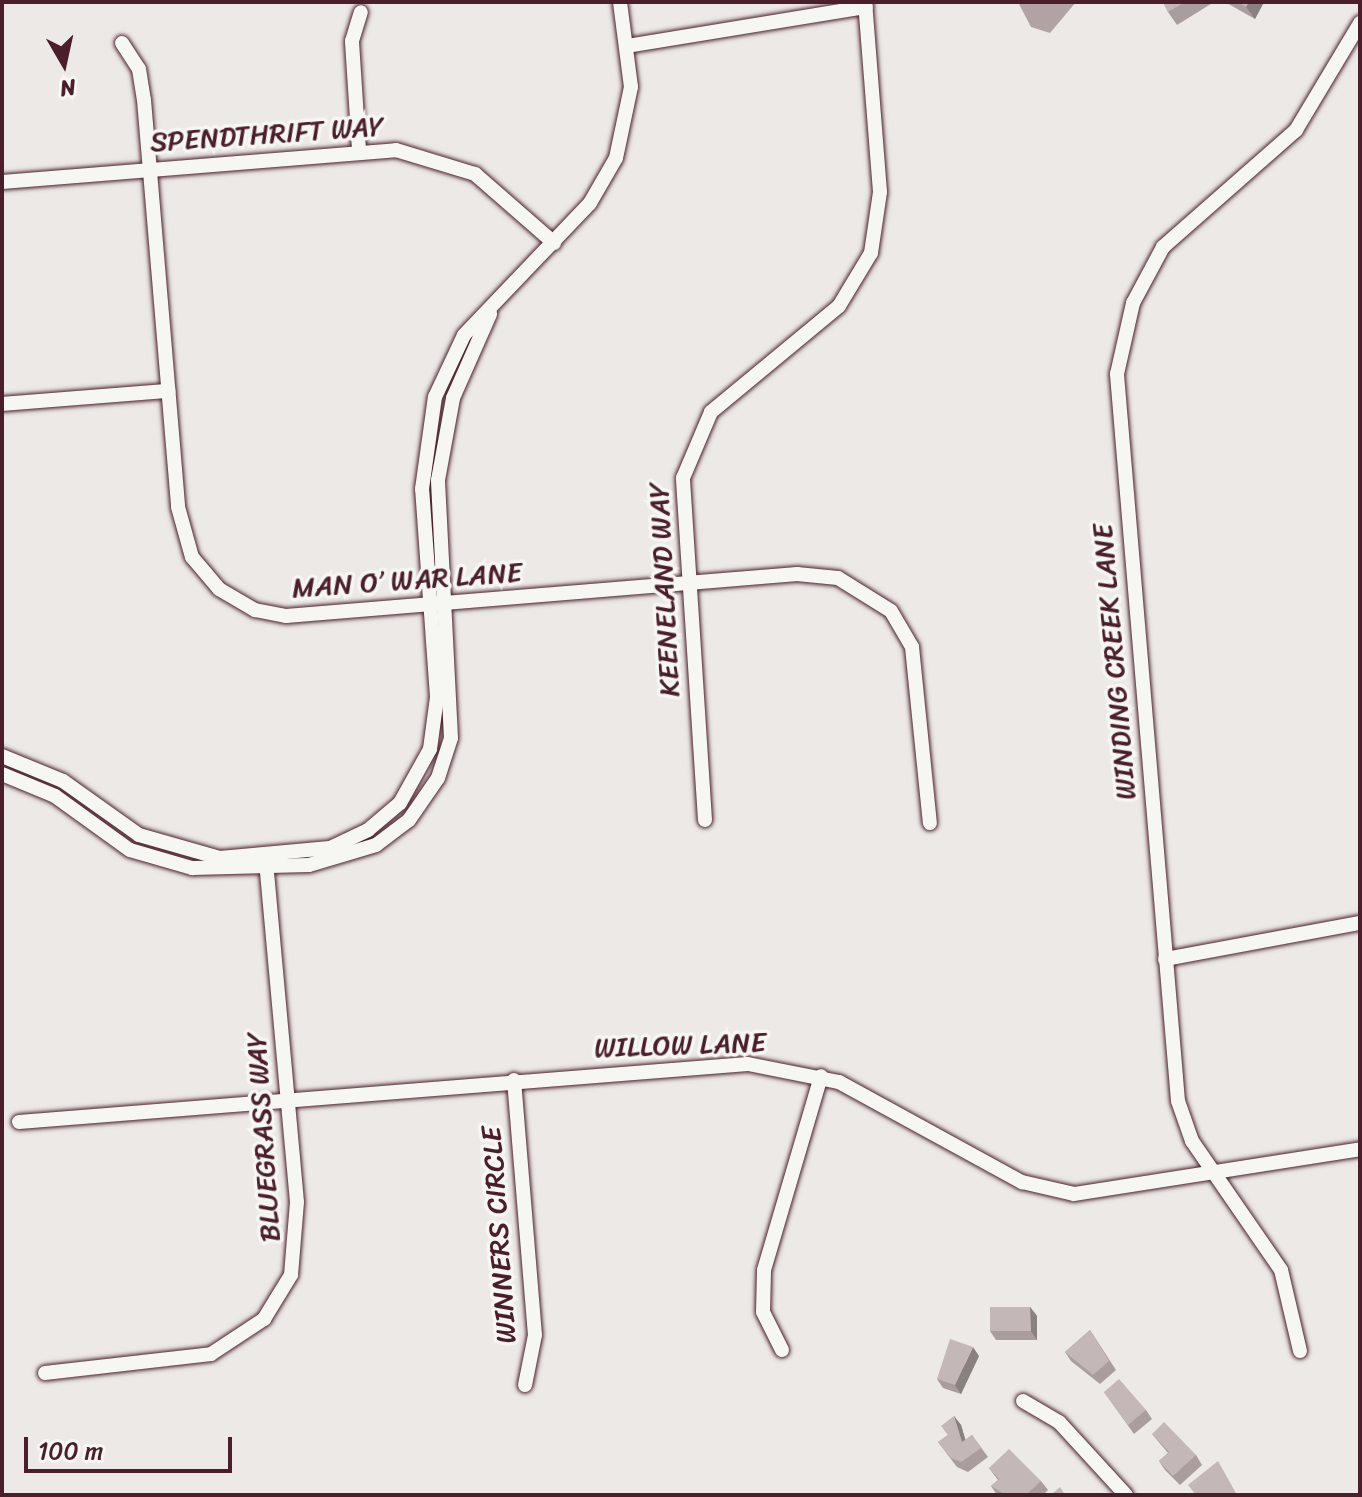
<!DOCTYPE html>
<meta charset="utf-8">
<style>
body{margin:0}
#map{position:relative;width:1362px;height:1497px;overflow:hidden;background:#ece9e6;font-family:Sriracha,sans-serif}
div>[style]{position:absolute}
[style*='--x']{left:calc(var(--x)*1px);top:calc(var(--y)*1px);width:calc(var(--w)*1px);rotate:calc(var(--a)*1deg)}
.water>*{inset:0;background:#b1a2a3}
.roads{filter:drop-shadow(0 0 2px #4a1f2b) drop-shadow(0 0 2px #4a1f2b)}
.street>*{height:14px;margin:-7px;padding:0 7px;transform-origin:7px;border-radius:7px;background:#f6f6f2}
.wall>*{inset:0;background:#a99d9d}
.shaded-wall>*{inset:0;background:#898080}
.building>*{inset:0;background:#c4b7b7}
span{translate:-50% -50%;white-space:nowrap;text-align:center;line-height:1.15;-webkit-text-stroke:7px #f6f6f2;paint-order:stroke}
.street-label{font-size:28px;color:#4a1f2b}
.frame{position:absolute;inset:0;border:4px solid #4a1f2b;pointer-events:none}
.north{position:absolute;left:24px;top:24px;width:80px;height:80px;-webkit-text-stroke:6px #f6f6f2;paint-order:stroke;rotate:171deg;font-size:22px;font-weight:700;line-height:32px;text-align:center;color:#4a1f2b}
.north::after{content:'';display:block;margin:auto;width:28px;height:36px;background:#4a1f2b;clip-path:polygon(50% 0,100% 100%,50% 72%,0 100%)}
.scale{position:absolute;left:24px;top:1437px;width:208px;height:36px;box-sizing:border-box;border:4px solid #4a1f2b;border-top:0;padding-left:10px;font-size:24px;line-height:28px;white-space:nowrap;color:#4a1f2b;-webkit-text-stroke:6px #f6f6f2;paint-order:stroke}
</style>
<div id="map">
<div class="water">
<div style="clip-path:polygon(1018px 2px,1076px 2px,1050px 33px,1031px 27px)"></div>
</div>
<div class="roads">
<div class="street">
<div style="--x:122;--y:43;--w:31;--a:57"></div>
<div style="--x:139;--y:69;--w:31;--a:81"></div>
<div style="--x:144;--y:100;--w:408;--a:85.2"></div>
<div style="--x:178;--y:507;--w:52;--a:74.4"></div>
<div style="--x:192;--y:557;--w:42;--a:49.8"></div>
<div style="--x:219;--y:589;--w:42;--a:30.3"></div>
<div style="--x:255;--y:610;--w:32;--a:11"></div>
<div style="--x:286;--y:616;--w:513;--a:-4.7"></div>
<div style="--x:797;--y:574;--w:41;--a:5.6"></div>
<div style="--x:838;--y:578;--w:62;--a:31.9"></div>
<div style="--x:891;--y:611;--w:42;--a:59.7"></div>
<div style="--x:912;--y:647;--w:177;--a:84.2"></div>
<div style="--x:627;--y:46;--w:242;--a:-9.3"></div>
<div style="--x:359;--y:150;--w:109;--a:-93.7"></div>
<div style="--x:352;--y:41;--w:30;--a:-73"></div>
<div style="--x:2;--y:182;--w:395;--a:-4.6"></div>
<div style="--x:396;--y:150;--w:83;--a:16.9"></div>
<div style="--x:475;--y:174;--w:105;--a:41.1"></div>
<div style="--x:2;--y:404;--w:167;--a:-4.5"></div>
<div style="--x:2;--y:756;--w:66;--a:22.3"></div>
<div style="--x:63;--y:781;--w:93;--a:35.4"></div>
<div style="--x:139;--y:835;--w:84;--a:15.9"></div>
<div style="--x:220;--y:858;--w:110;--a:-5.2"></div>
<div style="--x:330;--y:848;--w:42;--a:-25.3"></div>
<div style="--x:368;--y:830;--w:42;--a:-40.2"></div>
<div style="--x:400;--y:803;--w:62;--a:-60.9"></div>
<div style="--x:430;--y:749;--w:52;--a:-82.3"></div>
<div style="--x:437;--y:697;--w:209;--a:-94.1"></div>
<div style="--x:422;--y:489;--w:93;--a:-82"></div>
<div style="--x:435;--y:397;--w:68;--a:-64.9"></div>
<div style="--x:464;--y:335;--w:182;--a:-46.3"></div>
<div style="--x:590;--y:203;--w:52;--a:-60"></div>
<div style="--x:616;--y:158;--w:73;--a:-78.1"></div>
<div style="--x:631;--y:87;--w:86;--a:-97.4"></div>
<div style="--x:2;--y:774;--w:57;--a:22.5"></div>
<div style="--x:55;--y:796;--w:92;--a:35.8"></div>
<div style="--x:130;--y:850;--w:65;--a:16.2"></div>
<div style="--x:192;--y:868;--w:117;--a:-1.5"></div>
<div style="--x:309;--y:865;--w:70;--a:-16.6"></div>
<div style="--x:376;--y:845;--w:41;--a:-37.1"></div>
<div style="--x:409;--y:820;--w:51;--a:-55.4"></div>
<div style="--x:438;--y:778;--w:42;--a:-72"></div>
<div style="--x:451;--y:738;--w:258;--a:-92.9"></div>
<div style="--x:438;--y:480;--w:83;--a:-79.6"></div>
<div style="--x:453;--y:398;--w:92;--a:-66.2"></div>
<div style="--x:705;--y:820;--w:343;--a:-93.7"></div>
<div style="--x:683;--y:478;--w:72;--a:-67"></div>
<div style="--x:711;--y:412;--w:166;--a:-39.6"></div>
<div style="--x:839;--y:306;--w:62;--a:-58.9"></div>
<div style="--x:871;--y:253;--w:62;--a:-81.6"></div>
<div style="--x:880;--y:192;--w:191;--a:-94.5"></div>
<div style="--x:1165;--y:959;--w:198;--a:-10.5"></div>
<div style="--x:514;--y:1080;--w:256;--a:85.3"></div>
<div style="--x:535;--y:1335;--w:51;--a:101.3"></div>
<div style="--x:19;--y:1122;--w:731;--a:-4.55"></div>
<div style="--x:748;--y:1064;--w:93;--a:11.2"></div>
<div style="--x:839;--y:1082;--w:209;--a:28.7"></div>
<div style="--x:1022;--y:1182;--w:53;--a:13"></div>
<div style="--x:1074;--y:1194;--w:290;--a:-8.9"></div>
<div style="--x:782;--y:1350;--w:42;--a:-116.6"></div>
<div style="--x:763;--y:1312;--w:42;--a:-88.6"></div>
<div style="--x:764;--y:1270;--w:202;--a:-73.6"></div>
<div style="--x:1300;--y:1351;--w:83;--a:-103.2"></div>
<div style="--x:1281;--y:1270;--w:157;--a:-124.6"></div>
<div style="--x:1192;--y:1141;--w:42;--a:-109.3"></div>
<div style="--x:1178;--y:1101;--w:730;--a:-94.8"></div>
<div style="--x:1117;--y:374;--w:73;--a:-77.3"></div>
<div style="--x:1133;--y:303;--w:64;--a:-61.8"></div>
<div style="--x:1163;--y:247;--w:177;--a:-41.3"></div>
<div style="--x:1296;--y:130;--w:125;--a:-59.1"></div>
<div style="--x:45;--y:1373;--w:167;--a:-6.5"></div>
<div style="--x:211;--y:1354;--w:64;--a:-33.4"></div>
<div style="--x:264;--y:1319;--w:52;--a:-58.5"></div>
<div style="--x:291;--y:1275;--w:73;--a:-85.3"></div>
<div style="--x:297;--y:1202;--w:342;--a:-95.2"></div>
<div style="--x:1023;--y:1401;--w:42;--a:30.3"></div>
<div style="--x:1059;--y:1422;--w:99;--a:47.5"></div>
</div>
</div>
<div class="wall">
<div style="clip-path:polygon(1163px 2px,1214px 2px,1177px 25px,1168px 12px)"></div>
<div style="clip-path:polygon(1225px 2px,1264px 2px,1255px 19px)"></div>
<div style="clip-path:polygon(1030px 1307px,1037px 1316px,1037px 1340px,996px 1340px,990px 1331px)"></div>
<div style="clip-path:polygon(1090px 1330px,1116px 1370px,1100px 1384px,1071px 1361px,1065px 1352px)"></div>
<div style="clip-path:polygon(979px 1356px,961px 1394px,943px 1388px,937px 1379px)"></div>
<div style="clip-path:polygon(1104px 1392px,1146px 1410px,1152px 1419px,1134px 1434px)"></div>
<div style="clip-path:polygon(954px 1416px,961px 1425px,965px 1440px,972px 1435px,988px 1457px,968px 1472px,957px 1467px,938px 1442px,948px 1435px)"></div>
<div style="clip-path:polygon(1152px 1434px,1196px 1455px,1202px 1465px,1180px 1485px,1165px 1470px,1159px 1461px,1168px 1453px)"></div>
<div style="clip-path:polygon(989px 1468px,1041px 1481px,1048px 1490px,1043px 1495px,997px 1495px,991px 1486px,998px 1480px)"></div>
</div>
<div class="shaded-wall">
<div style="clip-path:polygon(1249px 2px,1264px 2px,1255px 19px,1246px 7px)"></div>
<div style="clip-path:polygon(1030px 1307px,1037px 1316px,1037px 1340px,1031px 1331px)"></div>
<div style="clip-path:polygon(973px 1347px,979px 1356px,961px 1394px,955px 1385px)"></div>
<div style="clip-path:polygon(954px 1416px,961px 1425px,969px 1451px,962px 1442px)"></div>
</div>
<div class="building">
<div style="clip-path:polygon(1163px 2px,1185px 2px,1168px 12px)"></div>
<div style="clip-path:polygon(1238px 2px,1249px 2px,1246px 7px)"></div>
<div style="clip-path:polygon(990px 1307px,1030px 1307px,1031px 1331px,990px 1331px)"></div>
<div style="clip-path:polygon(1090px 1330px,1109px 1361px,1093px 1375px,1065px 1352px)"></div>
<div style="clip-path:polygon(950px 1339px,973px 1347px,955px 1385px,937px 1379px)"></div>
<div style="clip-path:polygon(1119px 1379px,1146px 1410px,1128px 1425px,1104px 1392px)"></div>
<div style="clip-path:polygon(954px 1416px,962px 1442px,972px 1435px,981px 1448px,961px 1462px,951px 1458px,938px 1442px,948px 1435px,941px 1426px)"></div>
<div style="clip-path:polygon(1164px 1422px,1196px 1455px,1173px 1476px,1159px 1461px,1169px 1452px,1152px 1434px)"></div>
<div style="clip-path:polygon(1009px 1449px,1041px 1481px,1026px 1495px,1006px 1495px,991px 1486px,999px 1479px,989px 1468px)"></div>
<div style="clip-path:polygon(1218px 1461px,1237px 1495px,1207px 1495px,1206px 1493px,1203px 1495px,1196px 1495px,1188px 1485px)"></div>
<div style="clip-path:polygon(1060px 1487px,1065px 1495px,1051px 1495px)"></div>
</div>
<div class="street-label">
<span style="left:267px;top:134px;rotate:-4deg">SPENDTHRIFT WAY</span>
<span style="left:407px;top:580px;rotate:-4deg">MAN O’ WAR LANE</span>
<span style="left:664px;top:590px;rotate:-93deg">KEENELAND WAY</span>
<span style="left:1114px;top:662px;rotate:-95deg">WINDING CREEK LANE</span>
<span style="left:680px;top:1045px;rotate:-2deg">WILLOW LANE</span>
<span style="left:263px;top:1137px;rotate:-94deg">BLUEGRASS WAY</span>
<span style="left:499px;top:1235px;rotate:-94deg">WINNERS CIRCLE</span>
</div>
<div class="frame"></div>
<div class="north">N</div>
<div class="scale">100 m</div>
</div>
